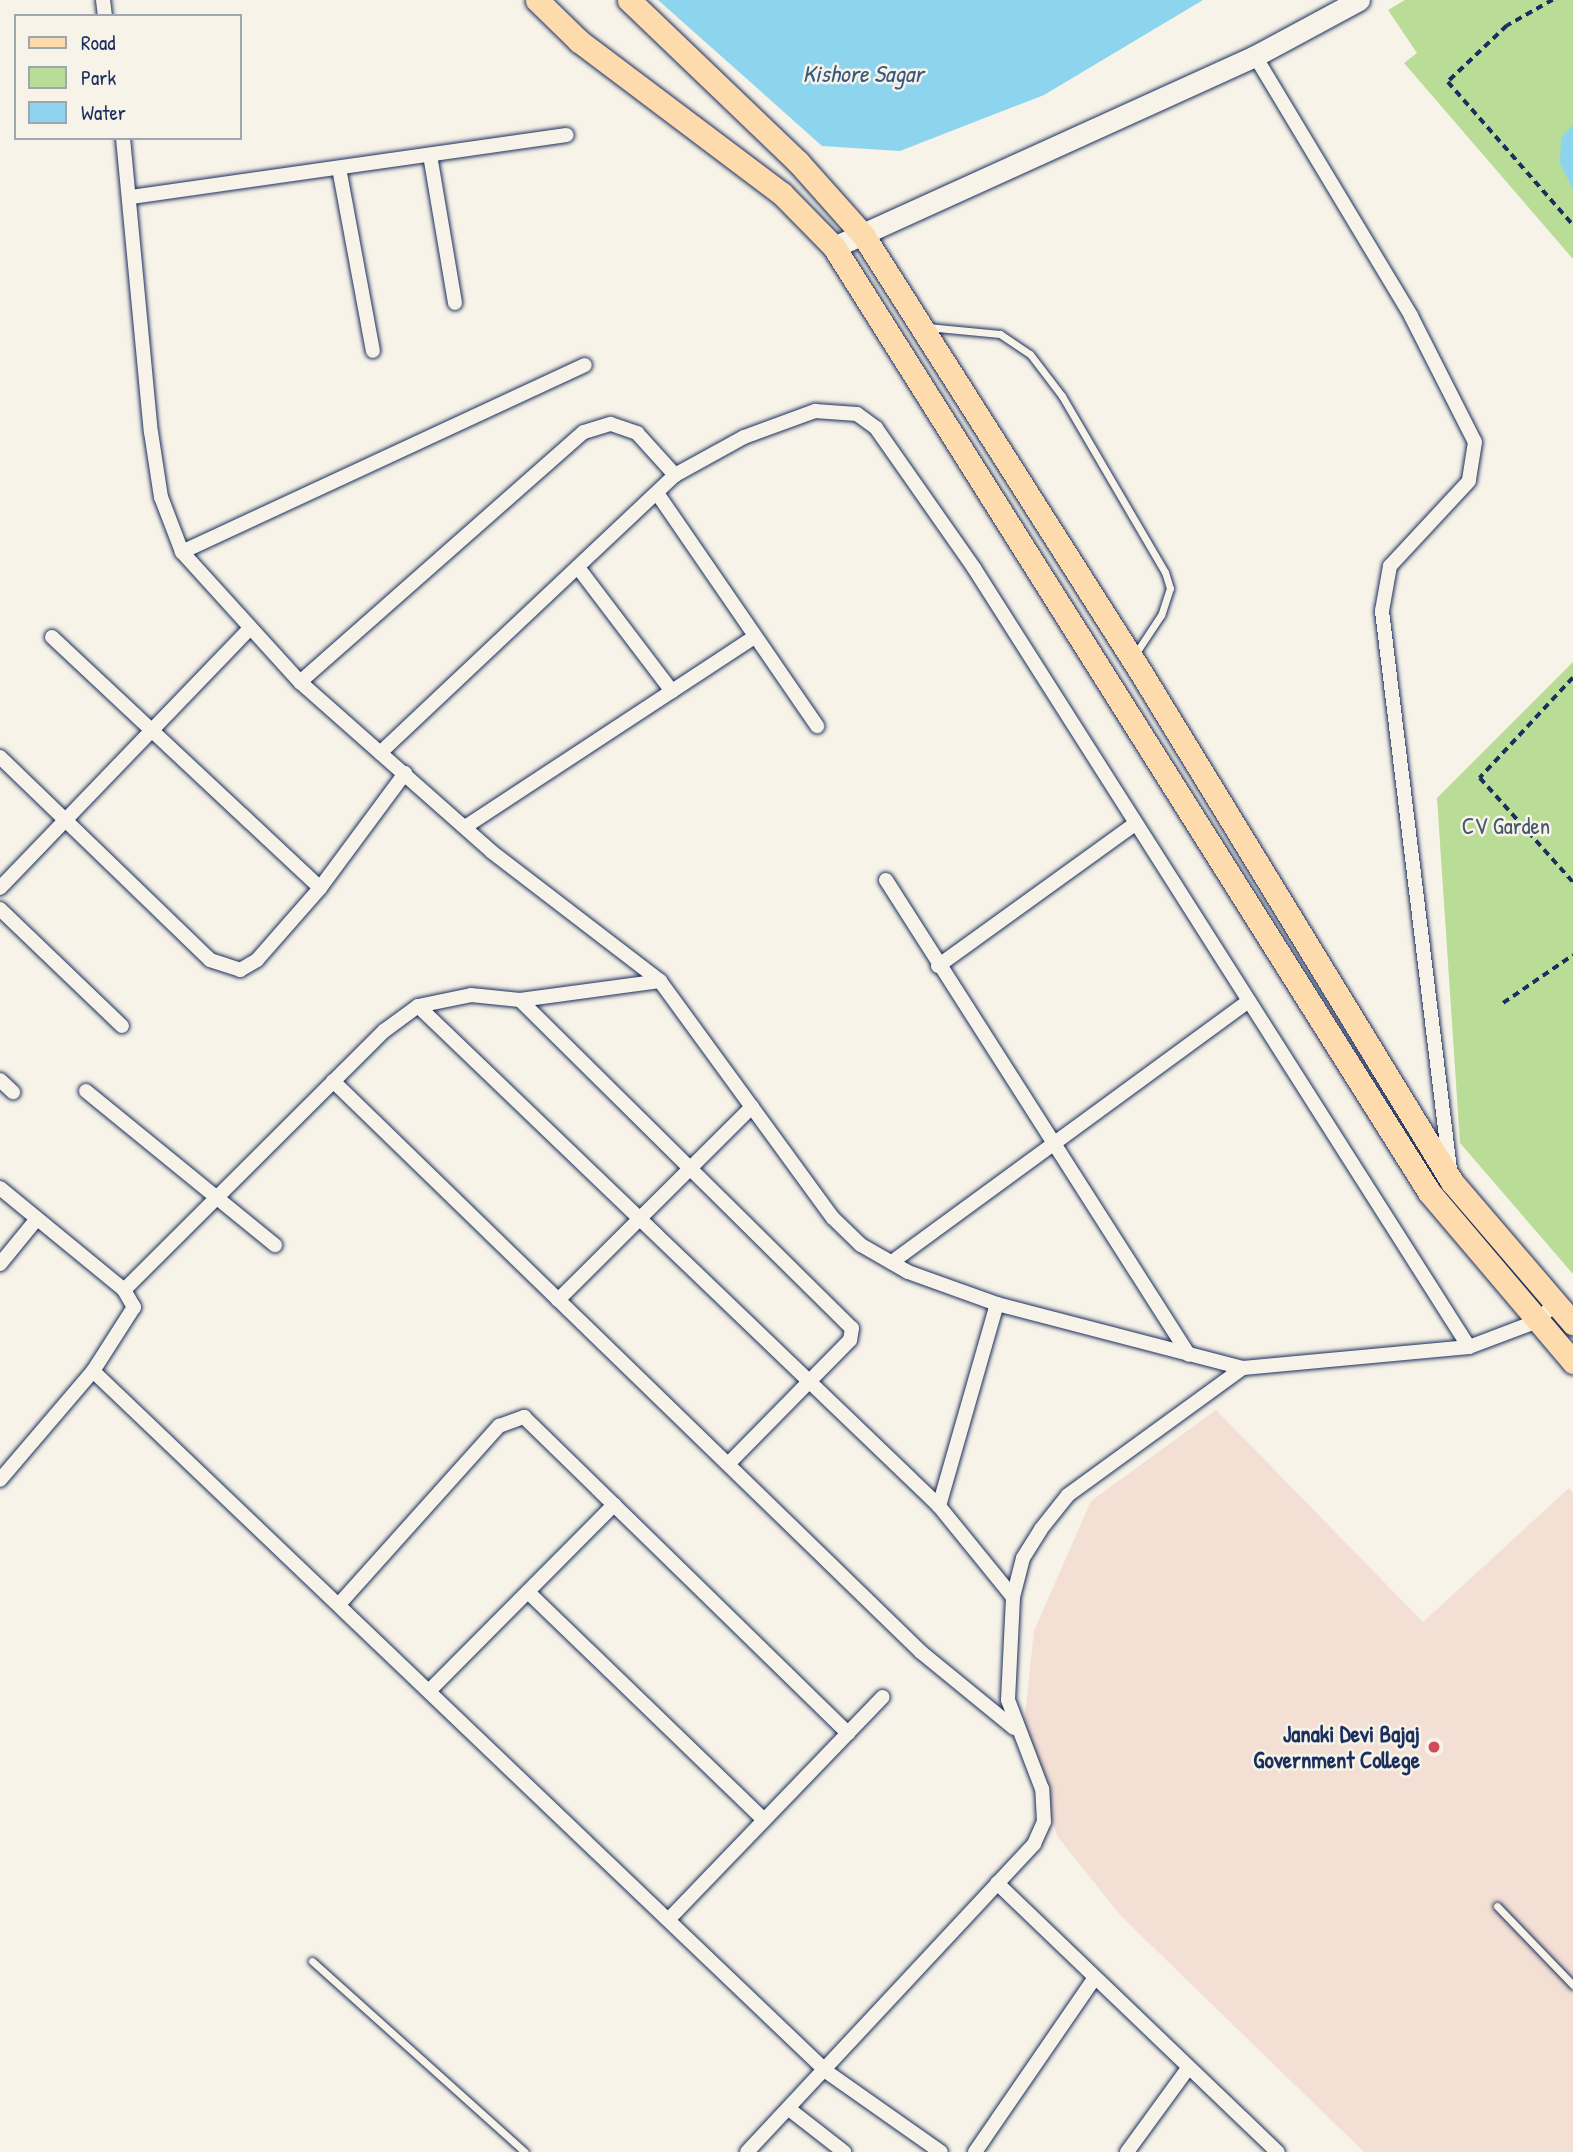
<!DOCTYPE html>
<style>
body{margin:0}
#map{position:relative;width:1573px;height:2152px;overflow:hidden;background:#f7f3e8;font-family:"Patrick Hand",sans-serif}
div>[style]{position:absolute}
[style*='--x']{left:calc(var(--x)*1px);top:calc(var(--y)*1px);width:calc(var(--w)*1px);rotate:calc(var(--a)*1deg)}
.built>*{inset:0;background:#f3dfd4}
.green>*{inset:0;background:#b9dd97}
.water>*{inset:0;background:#8dd5ee}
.path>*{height:3.5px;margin-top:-1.75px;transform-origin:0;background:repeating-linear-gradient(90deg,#1b2f5e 0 7px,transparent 0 12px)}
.roads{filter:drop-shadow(0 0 2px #1b2f5e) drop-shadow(0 0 2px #1b2f5e)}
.lane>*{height:7px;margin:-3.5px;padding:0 3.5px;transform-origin:3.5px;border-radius:3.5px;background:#f7f3e8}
.street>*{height:14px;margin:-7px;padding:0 7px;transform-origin:7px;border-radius:7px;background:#f7f3e8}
.secondary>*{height:21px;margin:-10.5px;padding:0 10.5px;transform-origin:10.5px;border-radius:10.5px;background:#f7f3e8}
.primary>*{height:23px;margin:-11.5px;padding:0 11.5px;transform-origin:11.5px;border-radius:11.5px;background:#fedbac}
.dots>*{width:19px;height:19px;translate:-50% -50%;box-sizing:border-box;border:4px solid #f7f3e8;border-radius:50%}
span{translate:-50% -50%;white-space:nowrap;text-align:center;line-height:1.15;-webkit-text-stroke:5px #f7f3e8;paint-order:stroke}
.park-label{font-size:23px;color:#425a6c}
.poi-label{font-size:23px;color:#1b2f5e;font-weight:700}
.right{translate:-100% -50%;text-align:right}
.water-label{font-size:24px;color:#385882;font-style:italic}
.legend{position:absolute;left:14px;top:14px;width:228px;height:126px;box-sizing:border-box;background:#f7f3e8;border:2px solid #9fa5b1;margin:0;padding:9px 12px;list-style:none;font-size:21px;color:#1b2f5e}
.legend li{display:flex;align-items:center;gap:14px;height:35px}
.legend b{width:35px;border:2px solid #9fa5b1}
</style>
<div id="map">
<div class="built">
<div style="clip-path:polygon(1216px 1410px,1423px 1622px,1569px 1488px,1573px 1493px,1573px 2152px,1364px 2152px,1121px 1916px,1057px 1836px,1024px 1724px,1034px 1631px,1091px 1501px)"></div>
</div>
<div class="green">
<div style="clip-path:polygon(1405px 0,1573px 0,1573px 259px,1404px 63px,1417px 53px,1388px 10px)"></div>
<div style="clip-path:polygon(1573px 662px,1573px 1274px,1460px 1143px,1437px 798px)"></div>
</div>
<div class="water">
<div style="clip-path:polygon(658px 0,1203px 0,1044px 95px,900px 151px,822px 146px)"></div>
<div style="clip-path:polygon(1573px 125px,1573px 189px,1560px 164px,1561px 138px)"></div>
</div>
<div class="path">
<div style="--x:1553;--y:0;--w:53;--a:150.5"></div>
<div style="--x:1507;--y:26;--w:81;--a:136.5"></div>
<div style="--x:1448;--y:82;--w:190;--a:48.8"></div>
<div style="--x:1573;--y:678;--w:137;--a:132.9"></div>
<div style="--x:1480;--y:778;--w:140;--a:48.2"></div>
<div style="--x:1503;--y:1003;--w:85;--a:-34.4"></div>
</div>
<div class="roads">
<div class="lane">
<div style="--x:927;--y:327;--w:73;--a:5.5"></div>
<div style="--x:1000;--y:334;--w:36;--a:34"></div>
<div style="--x:1030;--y:354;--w:53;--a:52.7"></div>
<div style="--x:1062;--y:396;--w:204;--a:59.7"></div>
<div style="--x:1165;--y:572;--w:17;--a:73"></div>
<div style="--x:1170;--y:588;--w:28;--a:108"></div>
<div style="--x:1161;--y:615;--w:49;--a:123.4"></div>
<div style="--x:1497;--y:1906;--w:110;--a:46.1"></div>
<div style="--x:312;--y:1961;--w:286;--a:41.9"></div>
</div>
<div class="street">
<div style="--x:103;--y:0;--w:16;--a:83"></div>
<div style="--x:1255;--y:56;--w:303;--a:59"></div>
<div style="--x:1411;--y:316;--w:141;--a:63.1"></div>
<div style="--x:1475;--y:442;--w:39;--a:99"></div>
<div style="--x:1469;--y:481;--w:116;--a:132.9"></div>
<div style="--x:1390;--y:566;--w:46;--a:100.1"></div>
<div style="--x:1382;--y:611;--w:563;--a:83.06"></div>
<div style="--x:123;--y:138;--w:295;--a:84.6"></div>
<div style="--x:151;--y:432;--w:66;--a:81.3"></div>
<div style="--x:161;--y:497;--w:59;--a:69.1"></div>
<div style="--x:182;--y:552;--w:176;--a:47.8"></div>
<div style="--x:300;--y:682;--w:256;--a:41.5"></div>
<div style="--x:492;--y:852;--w:212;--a:37.5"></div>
<div style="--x:660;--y:981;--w:293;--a:53.9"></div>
<div style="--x:833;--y:1218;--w:39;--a:44"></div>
<div style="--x:861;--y:1245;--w:54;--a:29.9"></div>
<div style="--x:908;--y:1272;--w:95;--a:19.8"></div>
<div style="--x:997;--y:1304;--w:254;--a:14.6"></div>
<div style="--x:1243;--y:1368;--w:227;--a:-5.3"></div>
<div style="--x:1469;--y:1347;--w:71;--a:-20.7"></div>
<div style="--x:1535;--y:1322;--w:27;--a:-42"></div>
<div style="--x:430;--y:155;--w:150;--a:80.4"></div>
<div style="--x:339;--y:168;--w:186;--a:79.5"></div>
<div style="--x:131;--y:197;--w:440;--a:-8.1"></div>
<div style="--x:657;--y:493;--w:283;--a:55.5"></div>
<div style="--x:182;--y:552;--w:444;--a:-24.9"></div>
<div style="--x:580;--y:570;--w:152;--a:52.8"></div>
<div style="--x:52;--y:637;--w:367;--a:43.1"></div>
<div style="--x:300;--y:682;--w:378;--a:-41.4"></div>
<div style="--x:584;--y:432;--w:28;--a:-17"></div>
<div style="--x:611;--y:424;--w:28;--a:19"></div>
<div style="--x:637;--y:433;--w:57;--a:47.9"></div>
<div style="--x:380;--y:753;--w:405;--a:-43.3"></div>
<div style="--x:675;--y:475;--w:79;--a:-28.8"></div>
<div style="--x:744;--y:437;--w:76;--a:-20.1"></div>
<div style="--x:815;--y:411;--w:42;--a:4.1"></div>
<div style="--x:857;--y:414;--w:24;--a:36"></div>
<div style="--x:876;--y:428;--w:171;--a:55"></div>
<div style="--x:974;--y:568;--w:923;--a:57.57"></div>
<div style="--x:0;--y:757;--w:292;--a:44"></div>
<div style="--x:210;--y:960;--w:32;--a:18"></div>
<div style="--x:240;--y:970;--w:20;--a:-30"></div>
<div style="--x:257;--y:960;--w:96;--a:-48.8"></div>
<div style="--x:320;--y:888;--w:143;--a:-53.5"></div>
<div style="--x:465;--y:827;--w:346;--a:-33.3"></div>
<div style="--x:886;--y:880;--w:563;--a:57.47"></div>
<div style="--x:0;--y:888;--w:356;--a:-46.1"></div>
<div style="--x:0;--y:909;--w:169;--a:43.8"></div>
<div style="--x:938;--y:966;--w:244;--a:-35.8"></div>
<div style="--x:520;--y:1000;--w:467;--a:44.7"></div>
<div style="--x:852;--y:1328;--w:12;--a:99"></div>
<div style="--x:850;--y:1340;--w:174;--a:134.5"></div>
<div style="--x:418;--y:1006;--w:722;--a:43.82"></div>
<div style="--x:939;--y:1506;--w:117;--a:50.9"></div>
<div style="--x:0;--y:1080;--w:18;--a:43"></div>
<div style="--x:333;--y:1081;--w:820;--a:44.16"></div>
<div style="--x:921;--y:1652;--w:120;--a:39.3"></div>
<div style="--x:86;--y:1091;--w:244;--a:39.2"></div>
<div style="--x:0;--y:1188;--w:161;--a:39.4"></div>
<div style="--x:124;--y:1290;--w:20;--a:60"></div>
<div style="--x:134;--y:1307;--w:76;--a:122.6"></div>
<div style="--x:93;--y:1371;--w:143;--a:130.5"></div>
<div style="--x:892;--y:1262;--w:442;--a:-36.2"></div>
<div style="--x:0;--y:1264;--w:57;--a:-50.7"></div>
<div style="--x:124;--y:1290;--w:367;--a:-44.9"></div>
<div style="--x:384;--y:1031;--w:42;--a:-36.3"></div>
<div style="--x:418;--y:1006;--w:54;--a:-11.7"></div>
<div style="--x:471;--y:995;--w:49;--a:5.8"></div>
<div style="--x:520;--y:1000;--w:141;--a:-7.7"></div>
<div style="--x:558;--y:1300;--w:274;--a:-44.9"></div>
<div style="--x:93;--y:1371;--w:1015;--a:43.68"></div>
<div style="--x:827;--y:2072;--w:139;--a:35.1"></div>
<div style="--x:939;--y:1506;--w:210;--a:-74"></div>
<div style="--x:528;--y:1592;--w:328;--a:44"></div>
<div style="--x:341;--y:1602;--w:237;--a:-48.1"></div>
<div style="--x:499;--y:1426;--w:27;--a:-20"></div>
<div style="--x:524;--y:1417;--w:453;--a:44.3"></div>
<div style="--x:431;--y:1689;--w:260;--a:-45.2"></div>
<div style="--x:997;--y:1883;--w:389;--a:43.8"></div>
<div style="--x:669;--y:1919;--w:308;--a:-46.1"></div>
<div style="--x:789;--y:2109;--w:70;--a:38"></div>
<div style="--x:747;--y:2152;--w:421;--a:-47"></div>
<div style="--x:1034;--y:1844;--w:24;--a:-66"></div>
<div style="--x:1044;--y:1822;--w:33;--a:-93"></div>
<div style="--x:1042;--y:1789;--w:95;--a:-110.9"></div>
<div style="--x:1008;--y:1700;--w:103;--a:-87.2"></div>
<div style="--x:1013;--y:1597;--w:40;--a:-75.6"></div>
<div style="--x:1023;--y:1558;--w:34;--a:-58"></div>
<div style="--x:1041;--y:1529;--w:43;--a:-51.5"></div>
<div style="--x:1068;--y:1495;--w:216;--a:-36"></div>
<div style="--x:975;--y:2152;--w:209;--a:-55.5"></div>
<div style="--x:1127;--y:2152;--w:100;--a:-53.9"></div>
</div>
<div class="secondary">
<div style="--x:834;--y:247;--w:462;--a:-24.4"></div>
<div style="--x:1255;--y:56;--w:118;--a:-28.3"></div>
</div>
<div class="primary">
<div style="--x:537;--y:0;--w:59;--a:44.3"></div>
<div style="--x:579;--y:41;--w:254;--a:37"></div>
<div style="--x:782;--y:194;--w:74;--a:45.5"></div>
<div style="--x:834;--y:247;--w:1117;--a:57.8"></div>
<div style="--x:1429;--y:1192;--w:223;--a:49.7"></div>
<div style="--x:629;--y:0;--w:234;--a:43.8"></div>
<div style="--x:798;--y:162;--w:98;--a:48.3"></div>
<div style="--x:863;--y:235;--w:517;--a:57.57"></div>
<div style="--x:1140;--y:671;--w:599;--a:58.59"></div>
<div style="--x:1452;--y:1182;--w:186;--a:49.4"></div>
</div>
</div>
<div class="dots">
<div style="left:1434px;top:1747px;background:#d1495b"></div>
</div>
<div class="park-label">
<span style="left:1506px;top:826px">CV Garden</span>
</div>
<div class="poi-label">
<span class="right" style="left:1420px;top:1747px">Janaki Devi Bajaj<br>Government College</span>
</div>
<div class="water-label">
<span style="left:863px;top:74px">Kishore Sagar</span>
</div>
<ul class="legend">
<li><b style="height:9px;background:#fedbac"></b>Road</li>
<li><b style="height:19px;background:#b9dd97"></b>Park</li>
<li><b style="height:19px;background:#8dd5ee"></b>Water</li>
</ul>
</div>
